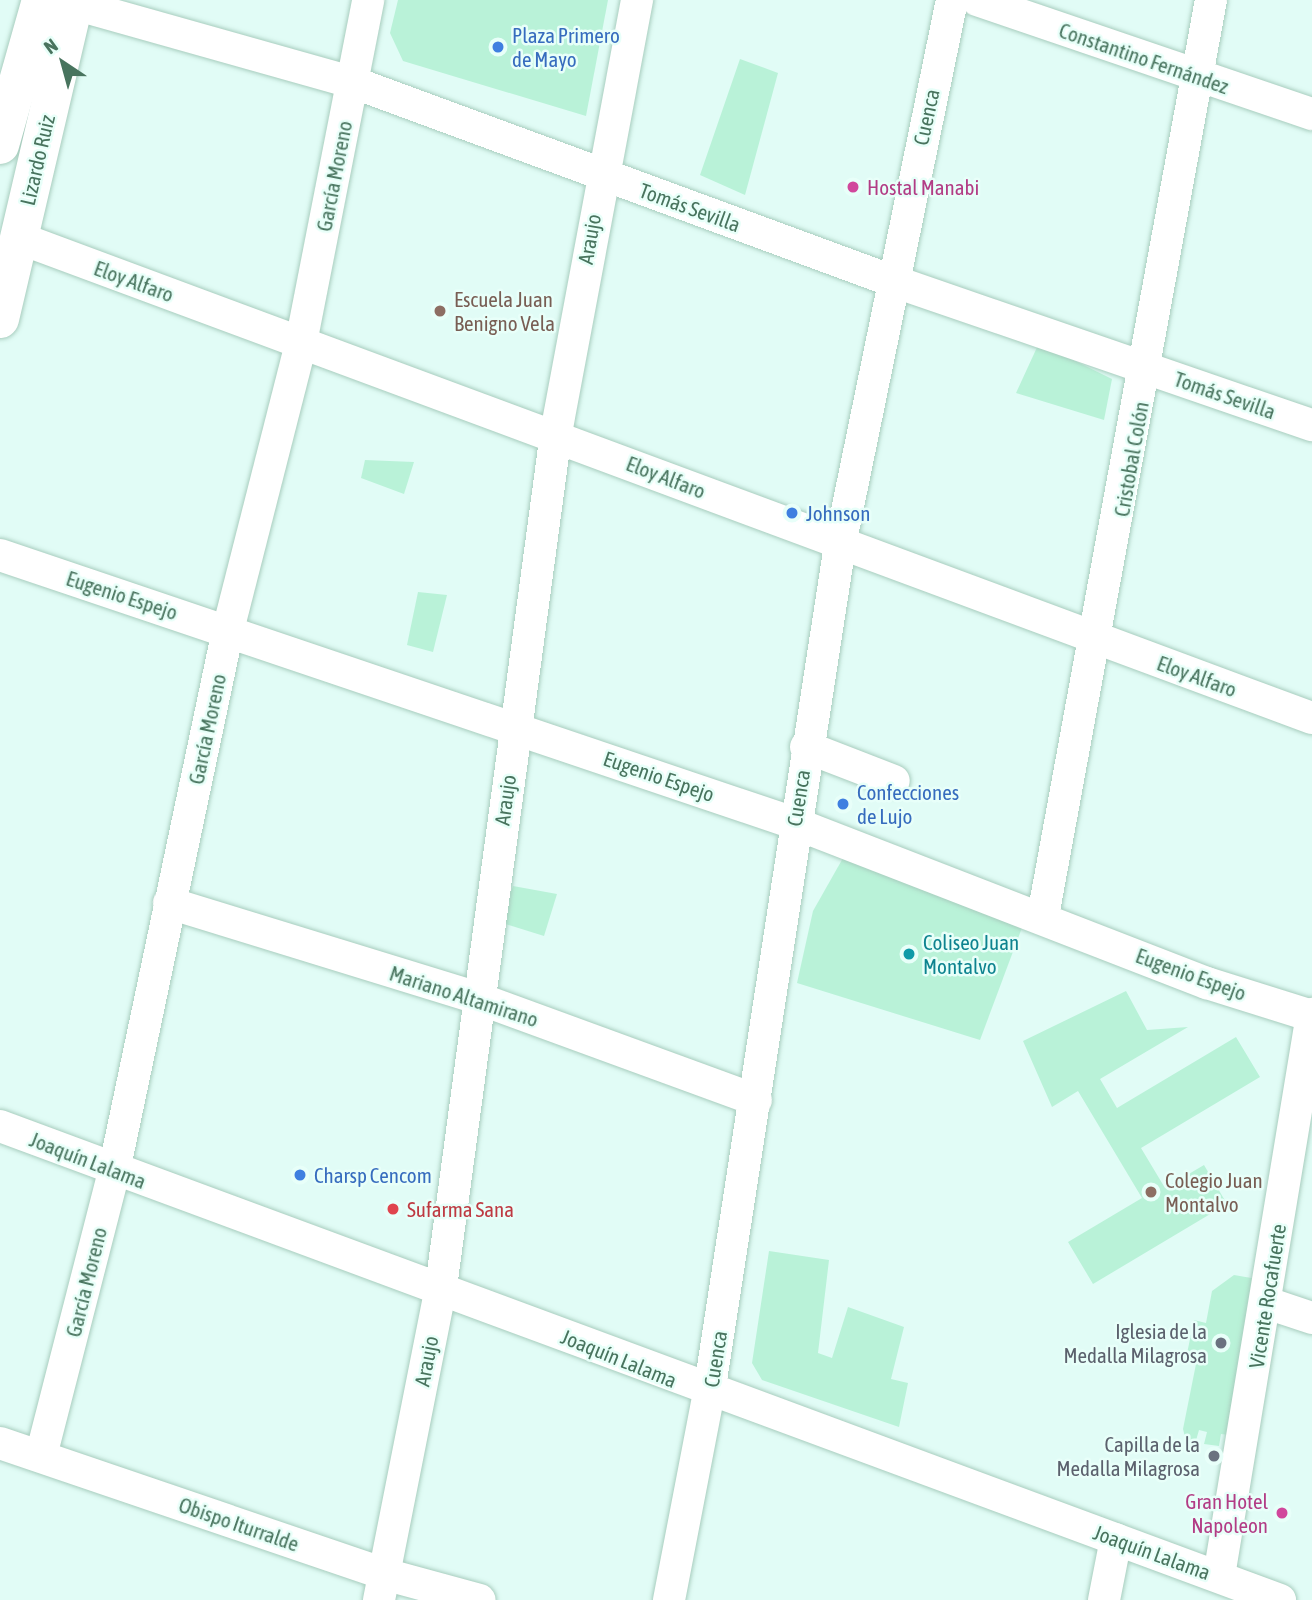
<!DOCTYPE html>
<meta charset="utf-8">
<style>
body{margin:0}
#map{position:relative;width:1312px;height:1600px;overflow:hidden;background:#e1fcf6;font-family:"Asap Condensed",sans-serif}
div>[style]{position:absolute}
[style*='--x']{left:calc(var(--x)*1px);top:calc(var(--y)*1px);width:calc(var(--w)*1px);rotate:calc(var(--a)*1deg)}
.building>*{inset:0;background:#b9f2d8}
.roads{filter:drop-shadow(0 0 2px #a8cdbe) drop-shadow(0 0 2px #a8cdbe)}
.street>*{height:32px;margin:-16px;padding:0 16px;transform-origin:16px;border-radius:16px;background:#fff}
.secondary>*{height:38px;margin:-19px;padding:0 19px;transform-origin:19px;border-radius:19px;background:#fff}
.dots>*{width:19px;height:19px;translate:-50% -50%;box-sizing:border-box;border:4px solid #e8fff9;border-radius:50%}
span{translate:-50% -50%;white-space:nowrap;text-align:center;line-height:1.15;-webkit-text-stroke:5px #e8fff9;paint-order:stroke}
.shop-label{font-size:21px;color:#366cbe}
.left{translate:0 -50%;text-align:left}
.street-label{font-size:21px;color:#48745e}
.hotel-label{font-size:21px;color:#b23c85}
.right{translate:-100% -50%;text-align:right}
.education-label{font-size:21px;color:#785e54}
.culture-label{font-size:21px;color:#0d838f}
.health-label{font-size:21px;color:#be3a42}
.worship-label{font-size:21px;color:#5b616d}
.north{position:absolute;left:28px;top:28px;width:70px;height:70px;-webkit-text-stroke:5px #e8fff9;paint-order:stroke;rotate:324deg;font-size:19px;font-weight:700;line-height:28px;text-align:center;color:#48745e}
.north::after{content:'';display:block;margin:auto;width:24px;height:32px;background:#48745e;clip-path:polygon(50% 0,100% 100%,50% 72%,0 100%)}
</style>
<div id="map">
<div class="building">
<div style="clip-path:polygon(398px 0,608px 0,586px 116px,403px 61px,390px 33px)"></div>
<div style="clip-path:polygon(740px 59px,778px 73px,745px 195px,700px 175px)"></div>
<div style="clip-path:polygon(1039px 343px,1112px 379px,1104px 420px,1016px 393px)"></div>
<div style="clip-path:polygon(365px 460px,414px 462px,404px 494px,361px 478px)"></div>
<div style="clip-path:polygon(418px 592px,447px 595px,433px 652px,407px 645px)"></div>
<div style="clip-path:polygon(843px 858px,1023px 925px,980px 1040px,797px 983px,813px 911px)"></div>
<div style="clip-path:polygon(513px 886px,557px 894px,544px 936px,499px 922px)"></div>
<div style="clip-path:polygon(1126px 991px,1147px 1030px,1188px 1027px,1100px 1079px,1117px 1108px,1236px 1037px,1260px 1077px,1141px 1148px,1165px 1188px,1204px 1165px,1227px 1204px,1093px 1284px,1068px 1242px,1142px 1198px,1078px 1091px,1052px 1107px,1023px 1041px)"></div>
<div style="clip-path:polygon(769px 1251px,829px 1260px,818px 1353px,832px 1358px,848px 1307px,904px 1327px,891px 1379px,908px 1383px,899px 1427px,762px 1380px,752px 1363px)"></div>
<div style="clip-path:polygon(1234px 1275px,1257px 1279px,1237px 1436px,1221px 1434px,1219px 1446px,1204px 1444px,1207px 1432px,1199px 1430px,1195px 1444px,1186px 1441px,1183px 1429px,1196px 1364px,1185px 1363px,1194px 1320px,1206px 1323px,1212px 1291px)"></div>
</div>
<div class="roads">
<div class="street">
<div style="--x:977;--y:0;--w:354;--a:18.8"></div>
<div style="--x:74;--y:4;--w:289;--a:15.7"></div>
<div style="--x:352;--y:82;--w:573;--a:20.21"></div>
<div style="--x:890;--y:280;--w:446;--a:19"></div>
<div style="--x:19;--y:238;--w:1379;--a:20.37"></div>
<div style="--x:0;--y:555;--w:838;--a:18.65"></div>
<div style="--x:794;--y:823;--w:443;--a:21.2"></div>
<div style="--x:1207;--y:983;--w:110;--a:17.4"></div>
<div style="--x:806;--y:747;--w:94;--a:21.1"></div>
<div style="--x:169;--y:903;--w:322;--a:17.1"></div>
<div style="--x:477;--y:998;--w:297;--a:20.1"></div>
<div style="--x:1043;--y:916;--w:931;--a:-79.61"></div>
<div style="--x:0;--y:1126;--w:1365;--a:20.32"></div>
<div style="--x:1267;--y:1303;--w:47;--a:18.4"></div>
<div style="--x:0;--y:1443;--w:406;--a:18.8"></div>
<div style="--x:384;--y:1574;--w:99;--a:15.2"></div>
<div style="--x:41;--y:1456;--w:294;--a:-75.6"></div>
<div style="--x:114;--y:1171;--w:553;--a:-78.1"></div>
<div style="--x:228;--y:630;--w:296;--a:-75.7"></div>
<div style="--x:301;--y:343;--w:349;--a:-78.9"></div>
<div style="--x:1219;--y:1576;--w:570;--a:-80.6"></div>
<div style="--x:379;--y:1600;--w:319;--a:-78.8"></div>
<div style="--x:441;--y:1287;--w:862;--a:-82.33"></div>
<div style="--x:556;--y:433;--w:441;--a:-79.4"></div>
<div style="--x:669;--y:1600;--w:211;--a:-79.1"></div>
<div style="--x:709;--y:1393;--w:858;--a:-81.22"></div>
<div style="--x:840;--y:545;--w:556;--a:-78.39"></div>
<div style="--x:1104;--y:1600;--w:62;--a:-78.9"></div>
</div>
<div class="secondary">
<div style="--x:0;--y:145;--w:151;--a:-74.2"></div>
<div style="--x:0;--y:319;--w:328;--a:-76.8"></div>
</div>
</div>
<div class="dots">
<div style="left:498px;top:47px;background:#3f7fe0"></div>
<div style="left:853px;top:187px;background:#d1479c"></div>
<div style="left:440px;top:311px;background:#8d6e63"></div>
<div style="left:792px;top:513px;background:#3f7fe0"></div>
<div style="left:843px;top:804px;background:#3f7fe0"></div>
<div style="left:909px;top:954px;background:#0f9aa8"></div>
<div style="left:300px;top:1175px;background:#3f7fe0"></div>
<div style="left:1151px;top:1192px;background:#8d6e63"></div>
<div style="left:393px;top:1209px;background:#e0444e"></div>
<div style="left:1221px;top:1343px;background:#6b7280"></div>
<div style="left:1214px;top:1456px;background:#6b7280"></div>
<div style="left:1282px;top:1513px;background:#d1479c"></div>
</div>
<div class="shop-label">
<span class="left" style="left:512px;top:47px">Plaza Primero<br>de Mayo</span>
<span class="left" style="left:806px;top:513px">Johnson</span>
<span class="left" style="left:857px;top:804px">Confecciones<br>de Lujo</span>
<span class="left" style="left:314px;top:1175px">Charsp Cencom</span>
</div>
<div class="street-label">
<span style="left:1144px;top:58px;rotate:19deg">Constantino Fernández</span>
<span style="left:926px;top:117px;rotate:-78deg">Cuenca</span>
<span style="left:37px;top:160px;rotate:-77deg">Lizardo Ruiz</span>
<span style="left:334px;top:176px;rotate:-79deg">García Moreno</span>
<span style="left:690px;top:207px;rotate:20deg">Tomás Sevilla</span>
<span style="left:589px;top:239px;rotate:-80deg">Araujo</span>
<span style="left:134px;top:281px;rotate:20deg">Eloy Alfaro</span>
<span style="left:1225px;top:395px;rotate:19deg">Tomás Sevilla</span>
<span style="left:1131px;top:459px;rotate:-80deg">Cristobal Colón</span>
<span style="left:666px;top:477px;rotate:21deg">Eloy Alfaro</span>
<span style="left:122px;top:595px;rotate:18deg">Eugenio Espejo</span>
<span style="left:1197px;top:676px;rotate:20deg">Eloy Alfaro</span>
<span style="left:207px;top:729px;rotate:-78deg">García Moreno</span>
<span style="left:659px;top:776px;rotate:19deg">Eugenio Espejo</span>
<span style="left:798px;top:798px;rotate:-81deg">Cuenca</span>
<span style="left:505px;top:800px;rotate:-82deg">Araujo</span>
<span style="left:1191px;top:974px;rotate:20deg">Eugenio Espejo</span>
<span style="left:464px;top:996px;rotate:18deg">Mariano Altamirano</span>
<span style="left:88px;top:1160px;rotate:21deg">Joaquín Lalama</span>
<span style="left:86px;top:1282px;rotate:-76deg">García Moreno</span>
<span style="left:1267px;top:1296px;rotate:-81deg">Vicente Rocafuerte</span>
<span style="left:619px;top:1358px;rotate:22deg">Joaquín Lalama</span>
<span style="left:715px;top:1359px;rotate:-81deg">Cuenca</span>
<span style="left:426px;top:1361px;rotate:-79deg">Araujo</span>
<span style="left:239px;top:1524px;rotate:19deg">Obispo Iturralde</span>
<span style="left:1152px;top:1552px;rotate:20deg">Joaquín Lalama</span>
</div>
<div class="hotel-label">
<span class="left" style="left:867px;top:187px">Hostal Manabi</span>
<span class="right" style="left:1268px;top:1513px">Gran Hotel<br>Napoleon</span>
</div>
<div class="education-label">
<span class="left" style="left:454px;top:311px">Escuela Juan<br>Benigno Vela</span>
<span class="left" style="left:1165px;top:1192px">Colegio Juan<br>Montalvo</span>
</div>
<div class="culture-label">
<span class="left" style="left:923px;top:954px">Coliseo Juan<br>Montalvo</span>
</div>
<div class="health-label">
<span class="left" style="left:407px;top:1209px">Sufarma Sana</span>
</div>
<div class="worship-label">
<span class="right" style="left:1207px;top:1343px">Iglesia de la<br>Medalla Milagrosa</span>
<span class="right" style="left:1200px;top:1456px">Capilla de la<br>Medalla Milagrosa</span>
</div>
<div class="north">N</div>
</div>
